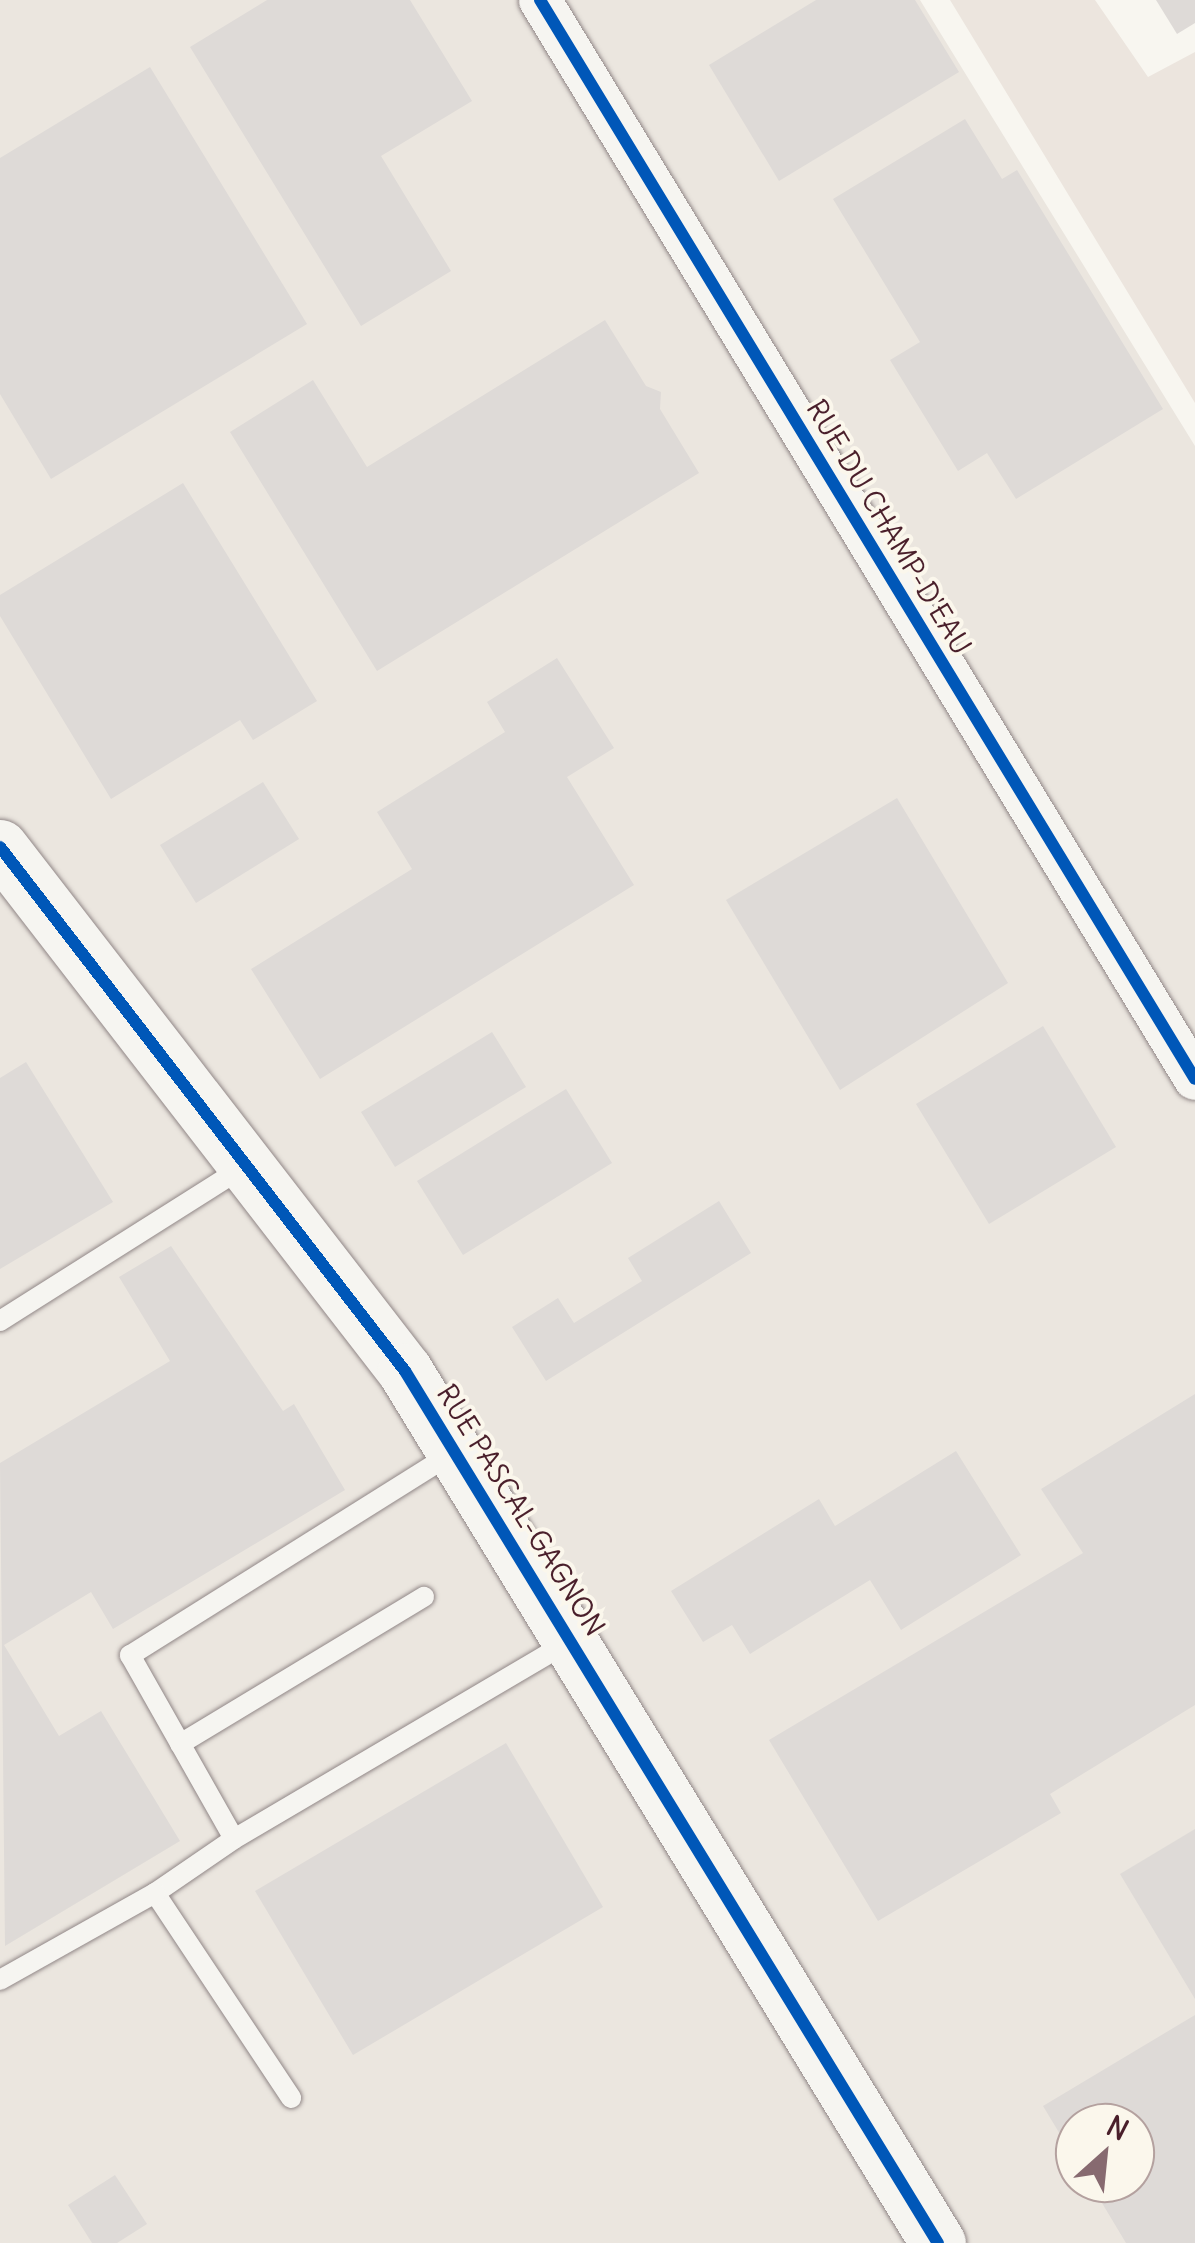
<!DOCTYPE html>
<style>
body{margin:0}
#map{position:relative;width:1195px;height:2243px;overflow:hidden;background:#f8f6f0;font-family:Delius,sans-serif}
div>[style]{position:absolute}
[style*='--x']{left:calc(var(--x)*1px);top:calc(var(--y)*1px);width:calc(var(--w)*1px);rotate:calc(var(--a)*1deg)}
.built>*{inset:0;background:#ebe6df}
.green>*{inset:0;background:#ece5de}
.building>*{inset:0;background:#dedad7}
.roads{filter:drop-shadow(0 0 2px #918787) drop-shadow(0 0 2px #918787)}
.lane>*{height:20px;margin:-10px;padding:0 10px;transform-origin:10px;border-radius:10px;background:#f6f5f1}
.street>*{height:42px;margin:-21px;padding:0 21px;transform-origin:21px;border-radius:21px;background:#f6f5f1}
.secondary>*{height:55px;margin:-27.5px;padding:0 27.5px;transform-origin:27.5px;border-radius:27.5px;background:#f6f5f1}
.cycleway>*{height:12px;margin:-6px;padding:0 6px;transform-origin:6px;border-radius:6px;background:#0057b8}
span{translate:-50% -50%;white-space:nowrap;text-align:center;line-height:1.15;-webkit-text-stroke:8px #fbf7ec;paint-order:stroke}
.street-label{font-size:28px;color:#4a1f2b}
.north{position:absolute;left:1055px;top:2103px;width:100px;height:100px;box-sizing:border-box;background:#fbf7ec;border:2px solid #b4a19f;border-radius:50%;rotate:27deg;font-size:28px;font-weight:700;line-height:40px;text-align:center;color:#4a1f2b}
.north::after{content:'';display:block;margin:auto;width:35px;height:45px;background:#876a70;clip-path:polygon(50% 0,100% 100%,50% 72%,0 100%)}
</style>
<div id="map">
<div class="built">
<div style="clip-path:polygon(evenodd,0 0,920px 0,1195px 446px,1195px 2243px,0 2243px,0 0,1075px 2123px,1135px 2123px,1135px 2183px,1075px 2183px,1075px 2123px)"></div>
</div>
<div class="green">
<div style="clip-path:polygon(950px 0,1095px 0,1148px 77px,1195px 52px,1195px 403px)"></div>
</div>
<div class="building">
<div style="clip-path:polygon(267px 0,410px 0,472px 101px,381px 156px,451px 271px,361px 326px,190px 47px)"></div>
<div style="clip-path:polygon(816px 0,915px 0,959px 72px,779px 181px,709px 65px)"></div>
<div style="clip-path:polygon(1156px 0,1195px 0,1195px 23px,1177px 34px)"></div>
<div style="clip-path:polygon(150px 67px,307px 324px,51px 479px,0 394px,0 158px)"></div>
<div style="clip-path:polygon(965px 119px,1002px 179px,1017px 170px,1163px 409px,1016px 499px,987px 453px,958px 471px,890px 360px,920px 342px,833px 199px)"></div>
<div style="clip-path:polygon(605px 320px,646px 386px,661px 392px,660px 409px,699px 473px,377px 671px,230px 432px,313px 380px,367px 467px)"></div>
<div style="clip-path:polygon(183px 483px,317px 701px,253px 740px,240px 720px,111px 799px,0 616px,0 595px)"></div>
<div style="clip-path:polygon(557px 658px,614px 748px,567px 777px,634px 885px,320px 1079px,251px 969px,412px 869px,377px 812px,505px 732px,487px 702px)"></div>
<div style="clip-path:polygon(263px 782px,299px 839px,196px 903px,160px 845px)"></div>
<div style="clip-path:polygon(897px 798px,1008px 983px,840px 1090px,726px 900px)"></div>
<div style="clip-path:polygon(1043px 1026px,1116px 1147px,989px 1224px,916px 1104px)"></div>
<div style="clip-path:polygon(492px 1032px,526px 1087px,395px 1167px,361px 1112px)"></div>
<div style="clip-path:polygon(26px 1062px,113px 1202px,0 1269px,0 1078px)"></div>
<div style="clip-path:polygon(566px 1089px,612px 1163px,463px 1255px,417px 1181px)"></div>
<div style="clip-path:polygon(719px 1201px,751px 1253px,546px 1381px,512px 1327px,558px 1298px,574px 1323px,642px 1281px,628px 1258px)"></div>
<div style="clip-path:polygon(171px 1246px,283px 1411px,294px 1404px,345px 1490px,113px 1629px,91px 1592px,4px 1645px,59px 1736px,101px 1711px,180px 1841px,5px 1946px,0 1463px,170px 1361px,119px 1277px)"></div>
<div style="clip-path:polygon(1195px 1394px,1195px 1705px,1050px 1794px,1061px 1813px,878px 1921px,769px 1740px,1083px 1553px,1041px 1489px)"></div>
<div style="clip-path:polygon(956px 1451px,1021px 1555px,901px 1630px,870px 1580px,750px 1654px,732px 1625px,703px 1642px,671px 1591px,819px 1499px,835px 1526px)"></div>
<div style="clip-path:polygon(506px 1743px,603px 1907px,353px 2055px,255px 1891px)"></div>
<div style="clip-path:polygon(1195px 1829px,1195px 1999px,1120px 1874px)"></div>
<div style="clip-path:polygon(1195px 2015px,1195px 2243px,1126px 2243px,1090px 2183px,1135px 2183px,1135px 2123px,1075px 2123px,1075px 2159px,1043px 2106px)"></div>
<div style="clip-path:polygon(115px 2175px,147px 2224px,117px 2243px,92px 2243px,68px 2205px)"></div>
</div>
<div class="roads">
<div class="lane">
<div style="--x:0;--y:1321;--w:289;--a:-32.3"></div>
<div style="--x:451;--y:1454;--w:379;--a:147.9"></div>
<div style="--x:130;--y:1655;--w:211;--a:60.5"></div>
<div style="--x:234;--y:1839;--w:386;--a:-30.5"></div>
<div style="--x:180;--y:1744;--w:285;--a:-31.1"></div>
<div style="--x:234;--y:1839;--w:96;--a:145.6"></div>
<div style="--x:155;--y:1893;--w:246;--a:56.4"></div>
<div style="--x:0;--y:1980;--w:178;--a:-29.3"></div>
</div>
<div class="street">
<div style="--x:540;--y:0;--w:1262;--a:58.74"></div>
</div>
<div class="secondary">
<div style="--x:0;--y:847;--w:662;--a:52.3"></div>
<div style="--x:405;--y:1371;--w:1022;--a:58.57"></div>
</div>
</div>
<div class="cycleway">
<div style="--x:540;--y:0;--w:1262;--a:58.74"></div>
<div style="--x:0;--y:847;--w:662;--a:52.3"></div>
<div style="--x:405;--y:1371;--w:1022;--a:58.57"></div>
</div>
<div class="street-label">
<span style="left:889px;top:527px;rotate:59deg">RUE DU CHAMP-D'EAU</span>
<span style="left:521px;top:1510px;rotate:58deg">RUE PASCAL-GAGNON</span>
</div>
<div class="north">N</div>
</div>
